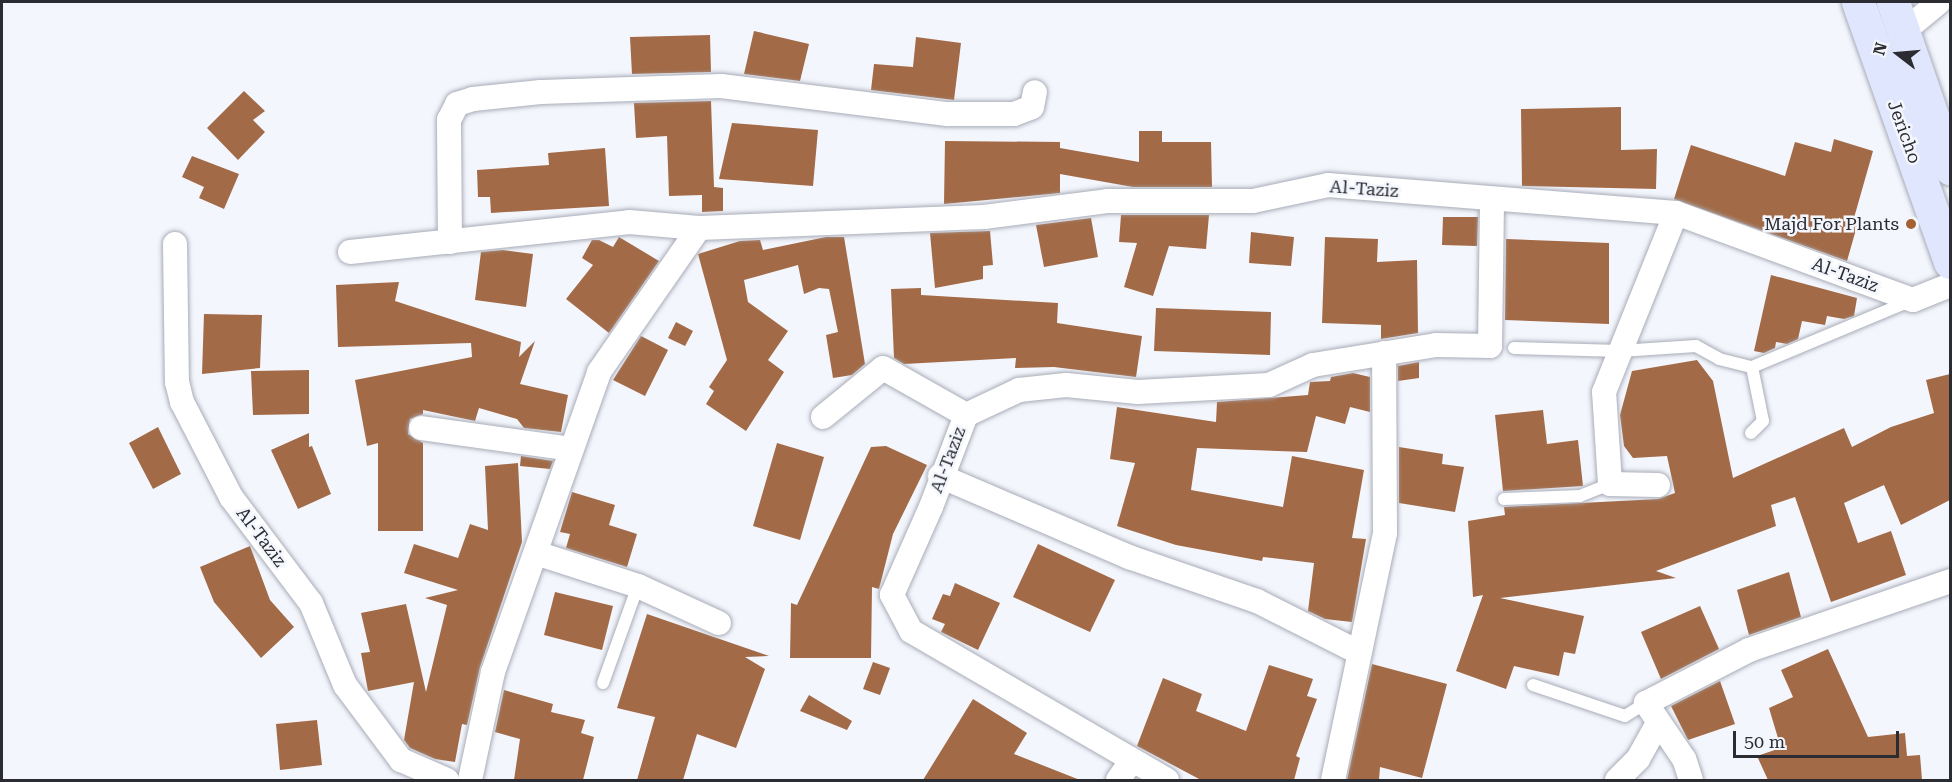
<!DOCTYPE html>
<style>
body{margin:0}
#map{position:relative;width:1952px;height:782px;overflow:hidden;background:#f4f6fd;font-family:"Roboto Serif",serif}
div>[style]{position:absolute}
[style*='--x']{left:calc(var(--x)*1px);top:calc(var(--y)*1px);width:calc(var(--w)*1px);rotate:calc(var(--a)*1deg)}
.building>*{inset:0;background:#a26a46}
.roads{filter:drop-shadow(0 0 2px #a8acb7) drop-shadow(0 0 2px #a8acb7)}
.lane>*{height:12px;margin:-6px;padding:0 6px;transform-origin:6px;border-radius:6px;background:#fff}
.street>*{height:24px;margin:-12px;padding:0 12px;transform-origin:12px;border-radius:12px;background:#fff}
.secondary>*{height:33px;margin:-16.5px;padding:0 16.5px;transform-origin:16.5px;border-radius:16.5px;background:#dfe6fd}
.dots>*{width:16px;height:16px;translate:-50% -50%;box-sizing:border-box;border:3px solid #f4f6fd;border-radius:50%}
span{translate:-50% -50%;white-space:nowrap;text-align:center;line-height:1.15;-webkit-text-stroke:5px #f4f6fd;paint-order:stroke}
.street-label{font-size:18px;color:#2b2c31}
.poi-label{font-size:18px;color:#2b2c31}
.right{translate:-100% -50%;text-align:right}
.frame{position:absolute;inset:0;border:3px solid #2b2c31;pointer-events:none}
.north{position:absolute;left:1868px;top:24px;width:60px;height:60px;-webkit-text-stroke:4px #f4f6fd;paint-order:stroke;rotate:286deg;font-size:16px;font-weight:700;line-height:24px;text-align:center;color:#2b2c31}
.north::after{content:'';display:block;margin:auto;width:21px;height:27px;background:#2b2c31;clip-path:polygon(50% 0,100% 100%,50% 72%,0 100%)}
.scale{position:absolute;left:1733px;top:731px;width:166px;height:27px;box-sizing:border-box;border:3px solid #2b2c31;border-top:0;padding-left:8px;font-size:18px;line-height:21px;white-space:nowrap;color:#2b2c31;-webkit-text-stroke:4px #f4f6fd;paint-order:stroke}
</style>
<div id="map">
<div class="building">
<div style="clip-path:polygon(754px 31px,809px 44px,800px 81px,744px 74px)"></div>
<div style="clip-path:polygon(710px 35px,711px 72px,632px 74px,630px 37px)"></div>
<div style="clip-path:polygon(916px 37px,961px 43px,954px 100px,871px 90px,874px 64px,913px 67px)"></div>
<div style="clip-path:polygon(244px 91px,265px 111px,253px 120px,265px 132px,238px 160px,207px 128px)"></div>
<div style="clip-path:polygon(711px 101px,714px 187px,723px 188px,723px 211px,702px 212px,702px 195px,669px 196px,667px 136px,636px 138px,634px 103px)"></div>
<div style="clip-path:polygon(1621px 107px,1621px 150px,1657px 149px,1656px 189px,1522px 186px,1521px 109px)"></div>
<div style="clip-path:polygon(732px 123px,818px 130px,813px 186px,719px 179px)"></div>
<div style="clip-path:polygon(1139px 131px,1162px 131px,1162px 142px,1211px 142px,1212px 187px,1133px 187px,1060px 174px,1060px 193px,944px 204px,945px 141px,1060px 142px,1060px 148px,1139px 162px)"></div>
<div style="clip-path:polygon(1834px 139px,1873px 151px,1852px 225px,1857px 226px,1847px 261px,1674px 199px,1691px 145px,1785px 176px,1795px 142px,1831px 152px)"></div>
<div style="clip-path:polygon(605px 148px,609px 206px,491px 213px,490px 197px,478px 197px,477px 170px,549px 165px,548px 153px)"></div>
<div style="clip-path:polygon(192px 156px,239px 174px,224px 209px,199px 198px,204px 187px,182px 177px)"></div>
<div style="clip-path:polygon(1121px 215px,1209px 215px,1206px 249px,1169px 246px,1153px 296px,1124px 287px,1137px 243px,1119px 242px)"></div>
<div style="clip-path:polygon(1443px 217px,1478px 217px,1477px 246px,1442px 245px)"></div>
<div style="clip-path:polygon(1091px 218px,1098px 257px,1044px 267px,1036px 225px)"></div>
<div style="clip-path:polygon(990px 231px,993px 265px,983px 266px,983px 279px,935px 288px,930px 233px)"></div>
<div style="clip-path:polygon(1251px 232px,1294px 237px,1291px 266px,1249px 263px)"></div>
<div style="clip-path:polygon(619px 237px,659px 261px,609px 333px,566px 299px,593px 265px,582px 258px,592px 240px,599px 240px,613px 247px)"></div>
<div style="clip-path:polygon(826px 237px,844px 237px,865px 364px,852px 375px,833px 378px,826px 335px,838px 332px,829px 289px,819px 288px,804px 294px,798px 265px,744px 280px,748px 302px,788px 331px,768px 360px,784px 372px,746px 431px,706px 404px,714px 391px,709px 387px,727px 360px,698px 254px,740px 241px,760px 240px,763px 250px)"></div>
<div style="clip-path:polygon(1325px 237px,1378px 239px,1377px 262px,1417px 260px,1418px 333px,1381px 339px,1381px 325px,1322px 323px)"></div>
<div style="clip-path:polygon(1506px 239px,1609px 243px,1609px 324px,1505px 320px)"></div>
<div style="clip-path:polygon(503px 250px,533px 254px,526px 307px,475px 300px,481px 252px)"></div>
<div style="clip-path:polygon(1771px 275px,1857px 298px,1854px 316px,1844px 319px,1827px 316px,1825px 325px,1802px 321px,1798px 339px,1787px 344px,1776px 342px,1775px 348px,1764px 353px,1754px 351px)"></div>
<div style="clip-path:polygon(399px 282px,395px 301px,521px 342px,519px 357px,535px 341px,520px 384px,568px 395px,561px 432px,524px 428px,517px 419px,479px 408px,475px 421px,423px 410px,423px 414px,410px 419px,408px 434px,423px 443px,423px 531px,378px 531px,378px 443px,367px 446px,355px 380px,472px 357px,471px 343px,338px 347px,336px 285px)"></div>
<div style="clip-path:polygon(921px 288px,921px 295px,1058px 303px,1057px 323px,1142px 336px,1136px 377px,1054px 367px,1015px 368px,1016px 358px,904px 364px,894px 358px,891px 289px)"></div>
<div style="clip-path:polygon(1156px 308px,1271px 312px,1270px 355px,1154px 351px)"></div>
<div style="clip-path:polygon(204px 314px,262px 315px,260px 368px,202px 374px)"></div>
<div style="clip-path:polygon(676px 322px,693px 331px,685px 346px,668px 338px)"></div>
<div style="clip-path:polygon(641px 336px,668px 350px,645px 396px,613px 380px)"></div>
<div style="clip-path:polygon(1697px 360px,1713px 381px,1733px 478px,1844px 428px,1852px 447px,1891px 427px,1934px 413px,1926px 380px,1950px 374px,1950px 500px,1901px 525px,1884px 485px,1844px 503px,1858px 543px,1891px 531px,1906px 575px,1831px 602px,1795px 497px,1771px 505px,1776px 526px,1656px 571px,1676px 578px,1500px 598px,1584px 616px,1575px 654px,1564px 652px,1559px 676px,1514px 666px,1506px 689px,1456px 671px,1483px 595px,1473px 597px,1468px 521px,1505px 515px,1504px 507px,1658px 499px,1675px 493px,1667px 456px,1633px 458px,1624px 446px,1620px 415px,1632px 371px)"></div>
<div style="clip-path:polygon(1419px 362px,1419px 378px,1398px 381px,1398px 366px)"></div>
<div style="clip-path:polygon(309px 370px,309px 414px,253px 415px,251px 371px)"></div>
<div style="clip-path:polygon(1353px 373px,1370px 377px,1370px 412px,1350px 407px,1345px 424px,1316px 416px,1307px 452px,1197px 448px,1191px 490px,1283px 507px,1292px 456px,1364px 470px,1352px 538px,1366px 539px,1352px 622px,1325px 619px,1308px 611px,1314px 563px,1263px 557px,1262px 561px,1176px 545px,1117px 526px,1135px 463px,1110px 459px,1117px 407px,1216px 422px,1217px 402px,1308px 395px,1310px 382px,1330px 381px,1331px 377px)"></div>
<div style="clip-path:polygon(1543px 410px,1547px 444px,1578px 440px,1583px 486px,1503px 491px,1495px 415px)"></div>
<div style="clip-path:polygon(158px 427px,181px 474px,153px 489px,129px 443px)"></div>
<div style="clip-path:polygon(309px 433px,309px 447px,312px 446px,331px 494px,298px 509px,271px 450px)"></div>
<div style="clip-path:polygon(777px 443px,824px 457px,800px 540px,753px 526px)"></div>
<div style="clip-path:polygon(886px 446px,927px 465px,893px 534px,879px 589px,872px 587px,871px 658px,790px 658px,791px 603px,797px 605px,871px 447px)"></div>
<div style="clip-path:polygon(1399px 447px,1443px 454px,1442px 464px,1464px 467px,1455px 512px,1399px 503px)"></div>
<div style="clip-path:polygon(521px 456px,553px 461px,550px 469px,520px 466px)"></div>
<div style="clip-path:polygon(518px 463px,522px 542px,480px 667px,467px 725px,462px 724px,455px 762px,435px 759px,410px 748px,404px 740px,414px 682px,368px 691px,361px 653px,370px 652px,361px 613px,406px 604px,426px 692px,447px 605px,425px 598px,458px 590px,404px 573px,414px 544px,458px 558px,470px 524px,488px 530px,485px 466px)"></div>
<div style="clip-path:polygon(572px 492px,615px 505px,609px 525px,637px 534px,627px 567px,566px 548px,570px 534px,560px 532px)"></div>
<div style="clip-path:polygon(1038px 544px,1115px 580px,1090px 632px,1013px 597px)"></div>
<div style="clip-path:polygon(250px 546px,270px 600px,294px 627px,261px 658px,214px 602px,200px 567px)"></div>
<div style="clip-path:polygon(1789px 572px,1801px 617px,1749px 635px,1737px 590px)"></div>
<div style="clip-path:polygon(955px 583px,1000px 603px,978px 650px,941px 632px,945px 624px,932px 619px,943px 594px,950px 596px)"></div>
<div style="clip-path:polygon(555px 592px,613px 606px,602px 650px,544px 635px)"></div>
<div style="clip-path:polygon(1700px 606px,1719px 649px,1661px 679px,1641px 632px)"></div>
<div style="clip-path:polygon(647px 614px,769px 656px,745px 657px,765px 669px,736px 748px,697px 734px,683px 780px,637px 780px,655px 717px,617px 708px)"></div>
<div style="clip-path:polygon(1828px 649px,1868px 737px,1905px 733px,1907px 756px,1920px 755px,1922px 780px,1768px 780px,1757px 756px,1781px 748px,1769px 708px,1793px 697px,1781px 670px)"></div>
<div style="clip-path:polygon(873px 662px,890px 668px,880px 695px,863px 689px)"></div>
<div style="clip-path:polygon(1372px 664px,1447px 684px,1422px 778px,1380px 767px,1379px 780px,1347px 780px)"></div>
<div style="clip-path:polygon(1269px 665px,1313px 679px,1307px 696px,1317px 699px,1296px 756px,1300px 758px,1294px 780px,1201px 780px,1137px 746px,1163px 678px,1202px 694px,1196px 711px,1246px 731px)"></div>
<div style="clip-path:polygon(1720px 681px,1735px 724px,1688px 740px,1671px 706px)"></div>
<div style="clip-path:polygon(504px 690px,553px 704px,551px 712px,585px 720px,581px 733px,594px 737px,583px 780px,514px 780px,520px 739px,495px 732px)"></div>
<div style="clip-path:polygon(809px 695px,852px 721px,847px 730px,800px 711px)"></div>
<div style="clip-path:polygon(973px 699px,1027px 733px,1014px 754px,1080px 780px,923px 780px)"></div>
<div style="clip-path:polygon(317px 720px,322px 765px,280px 770px,276px 724px)"></div>
</div>
<div class="roads">
<div class="lane">
<div style="--x:1514;--y:348;--w:106;--a:1.6"></div>
<div style="--x:1620;--y:351;--w:76;--a:-3.8"></div>
<div style="--x:1696;--y:346;--w:26;--a:29"></div>
<div style="--x:1719;--y:359;--w:34;--a:14"></div>
<div style="--x:1752;--y:367;--w:55;--a:78.5"></div>
<div style="--x:1763;--y:421;--w:17;--a:135"></div>
<div style="--x:1752;--y:367;--w:173;--a:-22.7"></div>
<div style="--x:1504;--y:499;--w:76;--a:-2.3"></div>
<div style="--x:1580;--y:496;--w:32;--a:-22"></div>
<div style="--x:603;--y:683;--w:103;--a:-70.2"></div>
<div style="--x:1533;--y:685;--w:97;--a:18.6"></div>
<div style="--x:1625;--y:716;--w:25;--a:-32"></div>
</div>
<div class="street">
<div style="--x:1904;--y:31;--w:45;--a:-39.6"></div>
<div style="--x:450;--y:242;--w:122;--a:-90.5"></div>
<div style="--x:449;--y:120;--w:18;--a:-63"></div>
<div style="--x:457;--y:104;--w:17;--a:-17"></div>
<div style="--x:473;--y:99;--w:68;--a:-5.9"></div>
<div style="--x:541;--y:92;--w:180;--a:-1.9"></div>
<div style="--x:721;--y:86;--w:228;--a:7.1"></div>
<div style="--x:947;--y:114;--w:67;--a:0"></div>
<div style="--x:1014;--y:114;--w:19;--a:-21"></div>
<div style="--x:1032;--y:107;--w:15;--a:-79"></div>
<div style="--x:175;--y:244;--w:138;--a:89.2"></div>
<div style="--x:177;--y:382;--w:21;--a:76"></div>
<div style="--x:182;--y:402;--w:107;--a:62.7"></div>
<div style="--x:231;--y:497;--w:133;--a:53"></div>
<div style="--x:311;--y:603;--w:89;--a:67.5"></div>
<div style="--x:345;--y:685;--w:94;--a:53.3"></div>
<div style="--x:401;--y:760;--w:50;--a:23.5"></div>
<div style="--x:350;--y:252;--w:281;--a:-6.1"></div>
<div style="--x:629;--y:222;--w:70;--a:4.9"></div>
<div style="--x:823;--y:417;--w:77;--a:-39.2"></div>
<div style="--x:883;--y:368;--w:95;--a:29.5"></div>
<div style="--x:421;--y:428;--w:152;--a:7.9"></div>
<div style="--x:940;--y:476;--w:206;--a:23.2"></div>
<div style="--x:1129;--y:557;--w:135;--a:19"></div>
<div style="--x:1257;--y:601;--w:115;--a:26.8"></div>
<div style="--x:1658;--y:485;--w:48;--a:-178.8"></div>
<div style="--x:1610;--y:484;--w:92;--a:-93.7"></div>
<div style="--x:1604;--y:392;--w:193;--a:-68.1"></div>
<div style="--x:536;--y:553;--w:107;--a:17.9"></div>
<div style="--x:638;--y:586;--w:89;--a:24.6"></div>
<div style="--x:470;--y:780;--w:110;--a:-78"></div>
<div style="--x:493;--y:672;--w:318;--a:-70.5"></div>
<div style="--x:599;--y:372;--w:175;--a:-55.2"></div>
<div style="--x:699;--y:228;--w:285;--a:-2.2"></div>
<div style="--x:984;--y:217;--w:124;--a:-7.4"></div>
<div style="--x:1107;--y:201;--w:146;--a:0"></div>
<div style="--x:1253;--y:201;--w:77;--a:-12"></div>
<div style="--x:1328;--y:185;--w:349;--a:4.6"></div>
<div style="--x:1676;--y:213;--w:252;--a:20.2"></div>
<div style="--x:1913;--y:300;--w:40;--a:-22"></div>
<div style="--x:1118;--y:780;--w:24;--a:-55"></div>
<div style="--x:1167;--y:780;--w:296;--a:-149.8"></div>
<div style="--x:911;--y:631;--w:41;--a:-117.8"></div>
<div style="--x:892;--y:595;--w:96;--a:-66.1"></div>
<div style="--x:931;--y:507;--w:98;--a:-69.2"></div>
<div style="--x:966;--y:415;--w:59;--a:-25.3"></div>
<div style="--x:1019;--y:390;--w:47;--a:-6.1"></div>
<div style="--x:1066;--y:385;--w:72;--a:5.6"></div>
<div style="--x:1138;--y:392;--w:131;--a:-3.1"></div>
<div style="--x:1269;--y:385;--w:48;--a:-24.4"></div>
<div style="--x:1313;--y:365;--w:125;--a:-9.2"></div>
<div style="--x:1436;--y:345;--w:54;--a:1.1"></div>
<div style="--x:1490;--y:346;--w:146;--a:-89.2"></div>
<div style="--x:1333;--y:780;--w:252;--a:-78.1"></div>
<div style="--x:1385;--y:533;--w:180;--a:-90.3"></div>
<div style="--x:1617;--y:780;--w:30;--a:-45"></div>
<div style="--x:1638;--y:759;--w:41;--a:-60.9"></div>
<div style="--x:1691;--y:780;--w:22;--a:-108"></div>
<div style="--x:1684;--y:759;--w:68;--a:-124.2"></div>
<div style="--x:1646;--y:703;--w:116;--a:-27.2"></div>
<div style="--x:1749;--y:650;--w:213;--a:-18.9"></div>
</div>
<div class="secondary">
<div style="--x:1858;--y:2;--w:276;--a:70.5"></div>
<div style="--x:1893;--y:2;--w:176;--a:71"></div>
</div>
</div>
<div class="dots">
<div style="left:1911px;top:224px;background:#a56132"></div>
</div>
<div class="street-label">
<span style="left:1904px;top:132px;rotate:70deg">Jericho</span>
<span style="left:1364px;top:189px;rotate:4deg">Al-Taziz</span>
<span style="left:1845px;top:275px;rotate:20deg">Al-Taziz</span>
<span style="left:948px;top:460px;rotate:-69deg">Al-Taziz</span>
<span style="left:261px;top:537px;rotate:53deg">Al-Taziz</span>
</div>
<div class="poi-label">
<span class="right" style="left:1899px;top:224px">Majd For Plants</span>
</div>
<div class="frame"></div>
<div class="north">N</div>
<div class="scale">50 m</div>
</div>
